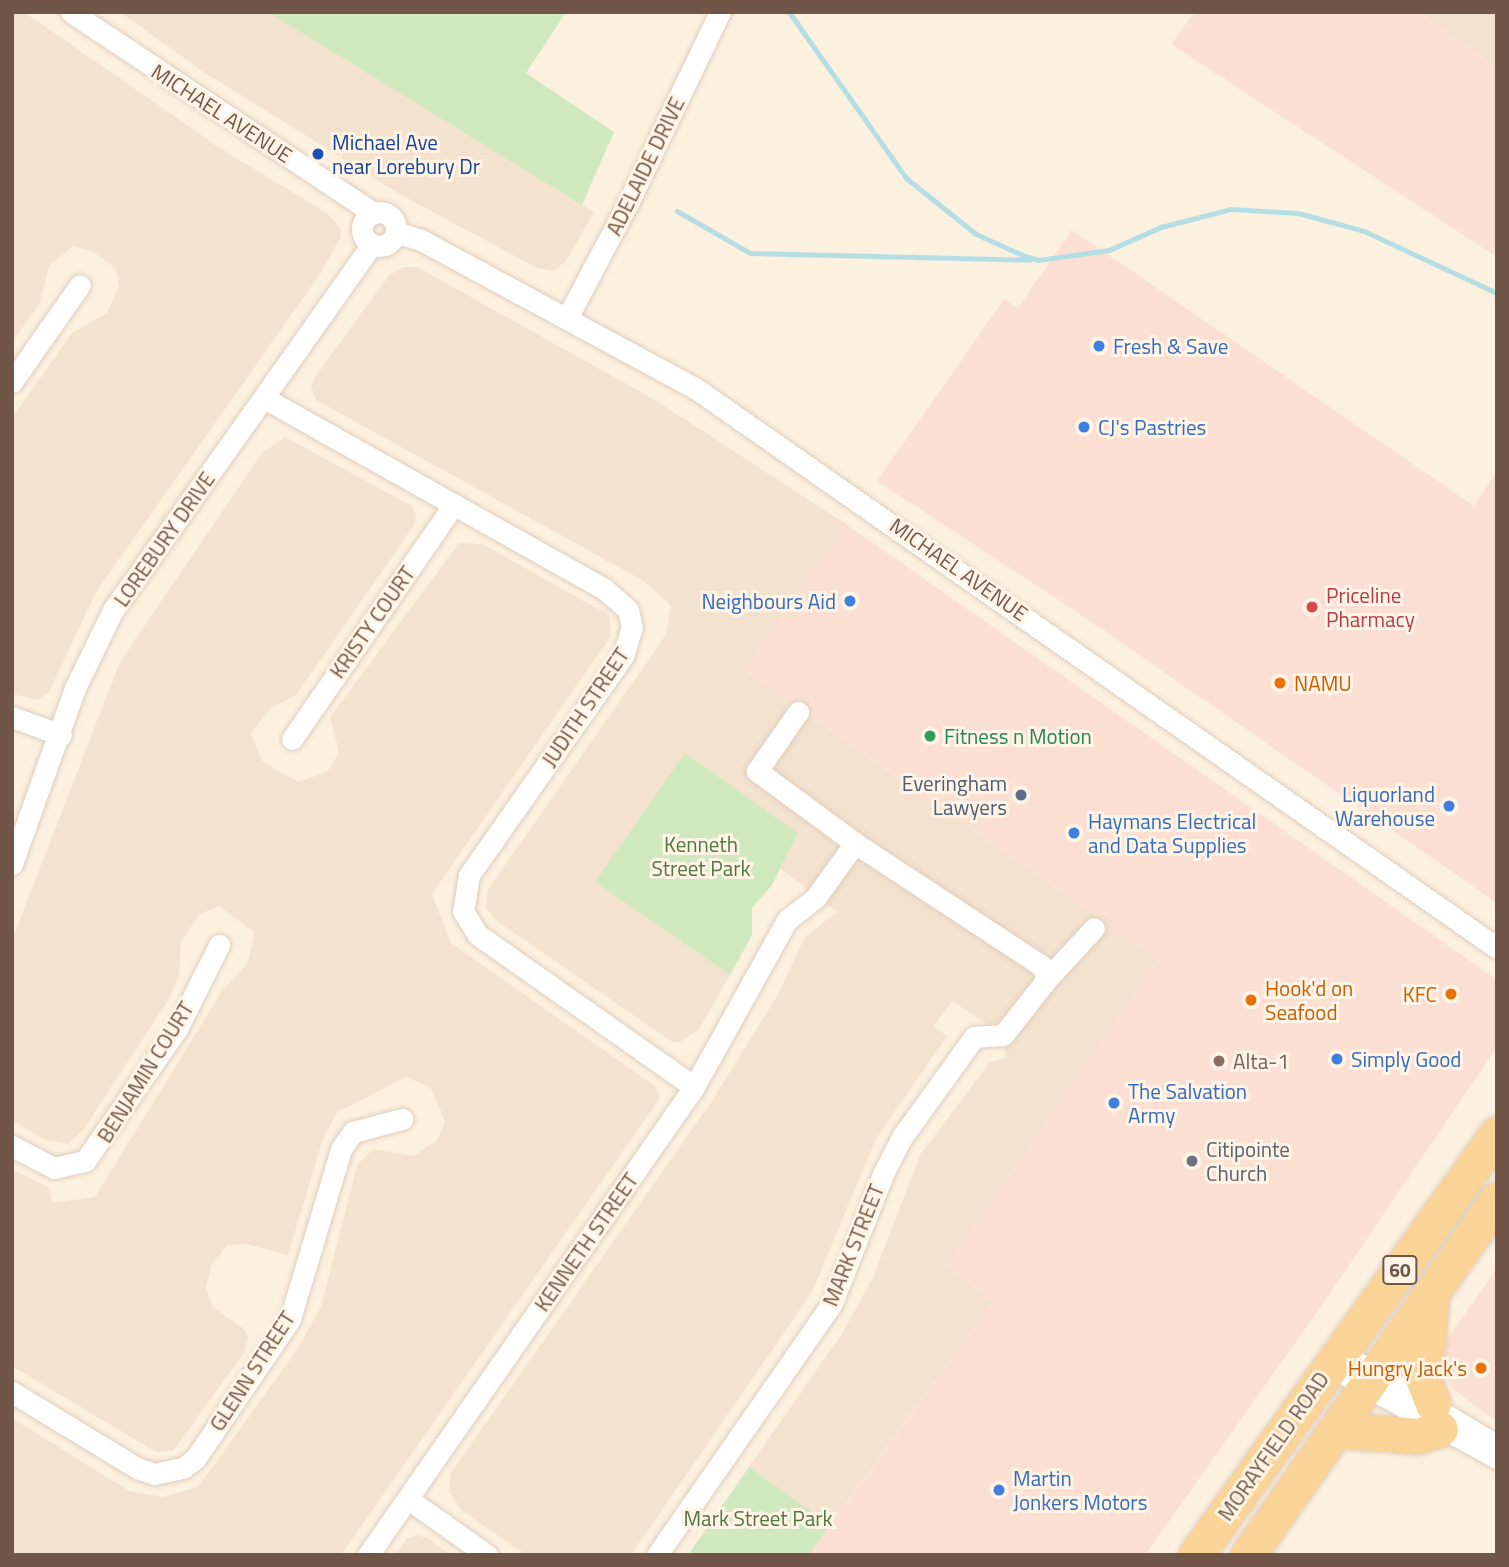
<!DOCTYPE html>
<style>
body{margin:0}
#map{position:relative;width:1509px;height:1567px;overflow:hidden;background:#fcf0df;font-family:"Titillium Web",sans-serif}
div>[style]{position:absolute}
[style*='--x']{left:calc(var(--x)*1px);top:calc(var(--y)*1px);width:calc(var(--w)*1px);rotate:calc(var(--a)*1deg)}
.residential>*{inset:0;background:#f3e2ce}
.commercial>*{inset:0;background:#fcdfd3}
.green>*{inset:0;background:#d0e8be}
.stream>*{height:5px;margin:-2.5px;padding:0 2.5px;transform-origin:2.5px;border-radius:2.5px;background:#b5dee4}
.roads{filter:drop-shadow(0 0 2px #dfccbc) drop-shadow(0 0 2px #dfccbc)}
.minor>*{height:21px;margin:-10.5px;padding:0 10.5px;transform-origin:10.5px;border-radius:10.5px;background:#fff}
.minor>.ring{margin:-10.5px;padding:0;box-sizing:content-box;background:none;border:21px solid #fff;border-radius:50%}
.primary>*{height:35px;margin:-17.5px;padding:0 17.5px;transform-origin:17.5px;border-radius:17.5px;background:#fad497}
.dots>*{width:19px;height:19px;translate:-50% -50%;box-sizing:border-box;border:4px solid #fff4e5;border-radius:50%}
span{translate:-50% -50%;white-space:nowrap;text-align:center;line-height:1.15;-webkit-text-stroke:6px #fff4e5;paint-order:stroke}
.shield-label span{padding:2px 5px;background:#fff4e5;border:2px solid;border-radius:5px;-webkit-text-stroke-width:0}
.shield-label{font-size:19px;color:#715647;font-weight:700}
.street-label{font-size:21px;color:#715647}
.transit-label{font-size:21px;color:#164399}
.left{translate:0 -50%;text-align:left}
.shop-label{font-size:21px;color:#366cbe}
.right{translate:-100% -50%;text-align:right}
.health-label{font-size:21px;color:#be3a42}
.food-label{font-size:21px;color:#c56008}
.leisure-label{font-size:21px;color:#27864d}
.service-label{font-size:21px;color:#4e5e75}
.park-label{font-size:21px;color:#517840}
.education-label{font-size:21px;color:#785e54}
.worship-label{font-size:21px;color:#5b616d}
.frame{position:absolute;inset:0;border:14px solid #715647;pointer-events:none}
</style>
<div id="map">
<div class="residential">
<div style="clip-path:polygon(12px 12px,24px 12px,226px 152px,327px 213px,340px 227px,341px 237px,318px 277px,96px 592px,49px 692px,38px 700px,12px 694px,12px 418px,72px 333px,107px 313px,119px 286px,116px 269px,94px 252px,73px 246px,49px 266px,40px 303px,12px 342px)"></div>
<div style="clip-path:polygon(120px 12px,268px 12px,594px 212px,566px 261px,554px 271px,537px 268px,398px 193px,202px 71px)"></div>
<div style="clip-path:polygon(1419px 12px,1497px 12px,1497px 68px)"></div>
<div style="clip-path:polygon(405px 267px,417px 267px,655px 400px,846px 524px,744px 670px,1158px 959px,946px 1266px,993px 1301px,830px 1525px,749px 1467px,841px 1335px,872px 1280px,920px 1155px,990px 1062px,1007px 1058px,999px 1024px,986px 1024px,952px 1001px,934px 1026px,947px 1036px,876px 1139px,812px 1292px,631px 1555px,526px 1555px,461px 1510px,450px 1493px,450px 1474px,712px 1101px,777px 996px,805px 937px,837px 912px,780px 868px,798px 833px,595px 882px,730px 975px,699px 1029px,680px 1042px,672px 1042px,497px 921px,486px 909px,487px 891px,666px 635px,671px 606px,644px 581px,316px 400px,311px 387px,314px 378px,390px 274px)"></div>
<div style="clip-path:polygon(285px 437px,412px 506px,416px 516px,415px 524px,296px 695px,271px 708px,251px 733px,262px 761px,285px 775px,299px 782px,328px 771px,339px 753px,330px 717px,459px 543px,482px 544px,609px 615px,611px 636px,432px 894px,451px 943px,655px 1086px,660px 1098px,341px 1555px,12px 1555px,12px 1418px,129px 1491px,163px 1497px,198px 1487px,296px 1351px,321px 1307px,357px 1165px,373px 1149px,414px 1156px,437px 1140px,445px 1122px,431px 1088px,406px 1077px,337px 1112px,323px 1139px,288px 1255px,247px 1244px,227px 1245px,212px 1264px,206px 1288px,212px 1306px,246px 1331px,248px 1339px,244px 1353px,173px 1451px,156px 1452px,12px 1366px,12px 1169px,48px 1187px,52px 1203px,95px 1197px,222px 991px,247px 964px,255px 933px,219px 906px,200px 914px,181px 941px,179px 976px,170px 997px,84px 1129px,68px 1144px,43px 1139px,12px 1120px,12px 940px,120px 662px,262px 453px)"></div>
<div style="clip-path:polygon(418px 1535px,427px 1538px,451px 1555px,395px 1555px,406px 1539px)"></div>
</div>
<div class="commercial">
<div style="clip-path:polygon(1195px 12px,1419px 12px,1497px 68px,1497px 257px,1171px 44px)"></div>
<div style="clip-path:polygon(1072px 230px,1474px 506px,1497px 471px,1497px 903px,1080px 614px,877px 481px,1004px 299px,1018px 308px)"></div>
<div style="clip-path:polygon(846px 524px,1497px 980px,1497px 1047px,1324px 1302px,1145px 1555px,809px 1555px,993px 1301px,946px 1266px,1158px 959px,743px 669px)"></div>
<div style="clip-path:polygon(1497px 1268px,1497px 1422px,1454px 1390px,1438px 1365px,1442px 1347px)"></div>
</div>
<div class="green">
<div style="clip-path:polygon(268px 12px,566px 12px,526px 73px,614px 132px,582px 205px)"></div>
<div style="clip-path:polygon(685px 753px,798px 833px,772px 885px,752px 908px,752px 935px,730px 975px,595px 882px)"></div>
<div style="clip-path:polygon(749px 1467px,830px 1525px,809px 1555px,688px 1555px)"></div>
</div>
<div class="stream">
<div style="--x:789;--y:12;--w:203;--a:54.8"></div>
<div style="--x:906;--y:178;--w:90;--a:38.7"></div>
<div style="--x:976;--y:234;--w:51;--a:24.5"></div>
<div style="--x:1022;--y:255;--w:17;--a:17"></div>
<div style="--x:1038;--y:260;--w:72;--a:-8"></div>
<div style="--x:1109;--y:250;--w:57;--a:-23.9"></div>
<div style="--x:1161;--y:227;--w:72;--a:-14.4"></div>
<div style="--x:1231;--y:209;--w:67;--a:3.4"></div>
<div style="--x:1298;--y:213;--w:68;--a:15.3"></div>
<div style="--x:1364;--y:231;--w:147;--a:25"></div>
<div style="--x:677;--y:211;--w:84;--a:29.9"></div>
<div style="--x:750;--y:253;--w:280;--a:1.4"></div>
</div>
<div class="roads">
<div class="minor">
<div style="--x:71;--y:12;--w:364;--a:33.6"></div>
<div class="ring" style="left:362px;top:212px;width:13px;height:13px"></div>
<div style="--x:396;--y:232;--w:26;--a:18"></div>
<div style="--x:421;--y:240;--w:311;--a:28.4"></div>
<div style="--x:695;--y:388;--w:978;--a:34.92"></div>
<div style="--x:567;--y:318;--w:130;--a:-62.1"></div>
<div style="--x:628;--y:203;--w:212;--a:-64.3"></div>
<div style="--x:12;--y:382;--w:118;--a:-55"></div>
<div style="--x:264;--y:398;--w:389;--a:29.3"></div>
<div style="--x:603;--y:588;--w:33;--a:41"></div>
<div style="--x:628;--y:610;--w:17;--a:77"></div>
<div style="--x:632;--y:627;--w:30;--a:107"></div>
<div style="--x:623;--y:656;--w:268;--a:125.1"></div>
<div style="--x:469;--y:875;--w:36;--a:99"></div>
<div style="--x:463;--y:911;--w:28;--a:58"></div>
<div style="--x:478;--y:935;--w:264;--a:35.1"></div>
<div style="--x:12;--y:717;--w:52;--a:20.2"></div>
<div style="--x:292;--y:739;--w:283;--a:-55.4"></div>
<div style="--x:12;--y:864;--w:187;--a:-70.3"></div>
<div style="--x:75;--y:688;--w:87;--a:-64"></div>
<div style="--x:113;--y:610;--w:448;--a:-54.7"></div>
<div style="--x:1047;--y:979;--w:69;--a:-47.3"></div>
<div style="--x:12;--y:1146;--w:47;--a:27.6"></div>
<div style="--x:54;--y:1168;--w:32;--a:-13"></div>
<div style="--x:85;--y:1161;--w:163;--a:-55.2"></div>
<div style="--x:178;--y:1027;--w:92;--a:-63.4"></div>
<div style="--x:1340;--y:1352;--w:172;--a:30.7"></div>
<div style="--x:1329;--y:1366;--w:192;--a:28.7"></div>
<div style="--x:12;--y:1392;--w:146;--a:31.3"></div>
<div style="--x:137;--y:1468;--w:18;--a:19"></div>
<div style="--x:154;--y:1474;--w:30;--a:-12"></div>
<div style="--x:183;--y:1468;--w:15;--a:-37"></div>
<div style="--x:195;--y:1459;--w:169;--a:-55.8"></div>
<div style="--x:290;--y:1319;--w:177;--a:-73.3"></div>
<div style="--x:341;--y:1149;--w:21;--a:-55"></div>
<div style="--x:353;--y:1132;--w:51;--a:-14.9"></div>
<div style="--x:408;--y:1499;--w:97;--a:35.3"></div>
<div style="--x:368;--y:1555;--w:570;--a:-55.14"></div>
<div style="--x:694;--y:1087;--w:191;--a:-60.9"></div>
<div style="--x:787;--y:920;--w:37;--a:-38"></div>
<div style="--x:816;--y:897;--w:67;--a:-54.2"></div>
<div style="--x:657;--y:1555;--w:305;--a:-55.2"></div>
<div style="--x:831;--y:1305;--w:141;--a:-68.3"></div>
<div style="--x:883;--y:1174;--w:42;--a:-62.8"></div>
<div style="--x:902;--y:1137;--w:123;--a:-54.2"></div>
<div style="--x:974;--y:1037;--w:29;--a:-4"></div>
<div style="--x:1003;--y:1035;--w:71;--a:-51.8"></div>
<div style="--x:1047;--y:979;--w:14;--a:-111"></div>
<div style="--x:1042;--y:966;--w:224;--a:-146.7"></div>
<div style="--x:855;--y:843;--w:122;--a:-143.7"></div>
<div style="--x:757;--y:771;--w:72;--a:-55.2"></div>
</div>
<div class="primary">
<div style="--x:1431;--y:1294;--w:48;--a:93.6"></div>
<div style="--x:1428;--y:1342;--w:29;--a:106"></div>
<div style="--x:1420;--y:1370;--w:36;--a:69"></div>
<div style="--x:1335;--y:1430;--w:83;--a:4.1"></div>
<div style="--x:1418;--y:1436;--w:23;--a:-18"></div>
<div style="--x:1196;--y:1555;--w:518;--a:-54.44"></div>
<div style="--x:1248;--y:1555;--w:434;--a:-55"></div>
</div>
</div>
<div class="dots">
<div style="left:318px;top:154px;background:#1a4fb4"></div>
<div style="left:1099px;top:346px;background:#3f7fe0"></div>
<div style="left:1084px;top:427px;background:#3f7fe0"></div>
<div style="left:850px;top:601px;background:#3f7fe0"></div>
<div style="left:1312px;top:607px;background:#e0444e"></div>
<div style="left:1280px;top:683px;background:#e8710a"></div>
<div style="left:930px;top:736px;background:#2e9e5b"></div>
<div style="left:1021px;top:795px;background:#5c6f8a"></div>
<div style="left:1449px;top:806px;background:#3f7fe0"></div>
<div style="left:1074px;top:833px;background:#3f7fe0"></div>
<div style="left:1451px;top:994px;background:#e8710a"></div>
<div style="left:1251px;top:1000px;background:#e8710a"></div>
<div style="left:1337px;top:1059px;background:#3f7fe0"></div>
<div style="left:1219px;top:1061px;background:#8d6e63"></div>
<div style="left:1114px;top:1103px;background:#3f7fe0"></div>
<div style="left:1192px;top:1161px;background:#6b7280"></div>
<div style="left:1481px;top:1368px;background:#e8710a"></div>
<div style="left:999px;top:1490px;background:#3f7fe0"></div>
</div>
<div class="shield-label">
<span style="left:1400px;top:1270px">60</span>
</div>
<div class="street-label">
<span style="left:222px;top:113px;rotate:33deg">MICHAEL AVENUE</span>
<span style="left:645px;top:166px;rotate:-64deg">ADELAIDE DRIVE</span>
<span style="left:164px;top:539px;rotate:-55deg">LOREBURY DRIVE</span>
<span style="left:959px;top:569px;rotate:35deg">MICHAEL AVENUE</span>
<span style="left:372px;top:622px;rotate:-55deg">KRISTY COURT</span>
<span style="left:585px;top:707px;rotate:-56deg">JUDITH STREET</span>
<span style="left:145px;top:1072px;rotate:-58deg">BENJAMIN COURT</span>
<span style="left:586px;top:1242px;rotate:-55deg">KENNETH STREET</span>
<span style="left:853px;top:1245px;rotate:-68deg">MARK STREET</span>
<span style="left:252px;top:1371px;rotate:-57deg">GLENN STREET</span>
<span style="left:1273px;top:1446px;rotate:-55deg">MORAYFIELD ROAD</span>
</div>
<div class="transit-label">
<span class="left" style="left:332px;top:154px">Michael Ave<br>near Lorebury Dr</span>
</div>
<div class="shop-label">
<span class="left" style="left:1113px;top:346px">Fresh &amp; Save</span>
<span class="left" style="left:1098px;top:427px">CJ's Pastries</span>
<span class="right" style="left:836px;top:601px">Neighbours Aid</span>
<span class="right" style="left:1435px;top:806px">Liquorland<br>Warehouse</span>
<span class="left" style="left:1088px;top:833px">Haymans Electrical<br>and Data Supplies</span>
<span class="left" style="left:1351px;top:1059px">Simply Good</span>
<span class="left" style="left:1128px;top:1103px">The Salvation<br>Army</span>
<span class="left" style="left:1013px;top:1490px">Martin<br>Jonkers Motors</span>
</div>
<div class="health-label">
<span class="left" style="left:1326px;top:607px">Priceline<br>Pharmacy</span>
</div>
<div class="food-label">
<span class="left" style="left:1294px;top:683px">NAMU</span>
<span class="left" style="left:1265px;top:1000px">Hook'd on<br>Seafood</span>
<span class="right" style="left:1437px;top:994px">KFC</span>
<span class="right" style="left:1467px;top:1368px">Hungry Jack's</span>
</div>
<div class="leisure-label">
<span class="left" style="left:944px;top:736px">Fitness n Motion</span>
</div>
<div class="service-label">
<span class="right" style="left:1007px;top:795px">Everingham<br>Lawyers</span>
</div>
<div class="park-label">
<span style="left:701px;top:856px">Kenneth<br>Street Park</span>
<span style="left:758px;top:1518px">Mark Street Park</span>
</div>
<div class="education-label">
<span class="left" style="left:1233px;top:1061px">Alta-1</span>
</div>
<div class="worship-label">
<span class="left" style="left:1206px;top:1161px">Citipointe<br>Church</span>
</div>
<div class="frame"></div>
</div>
